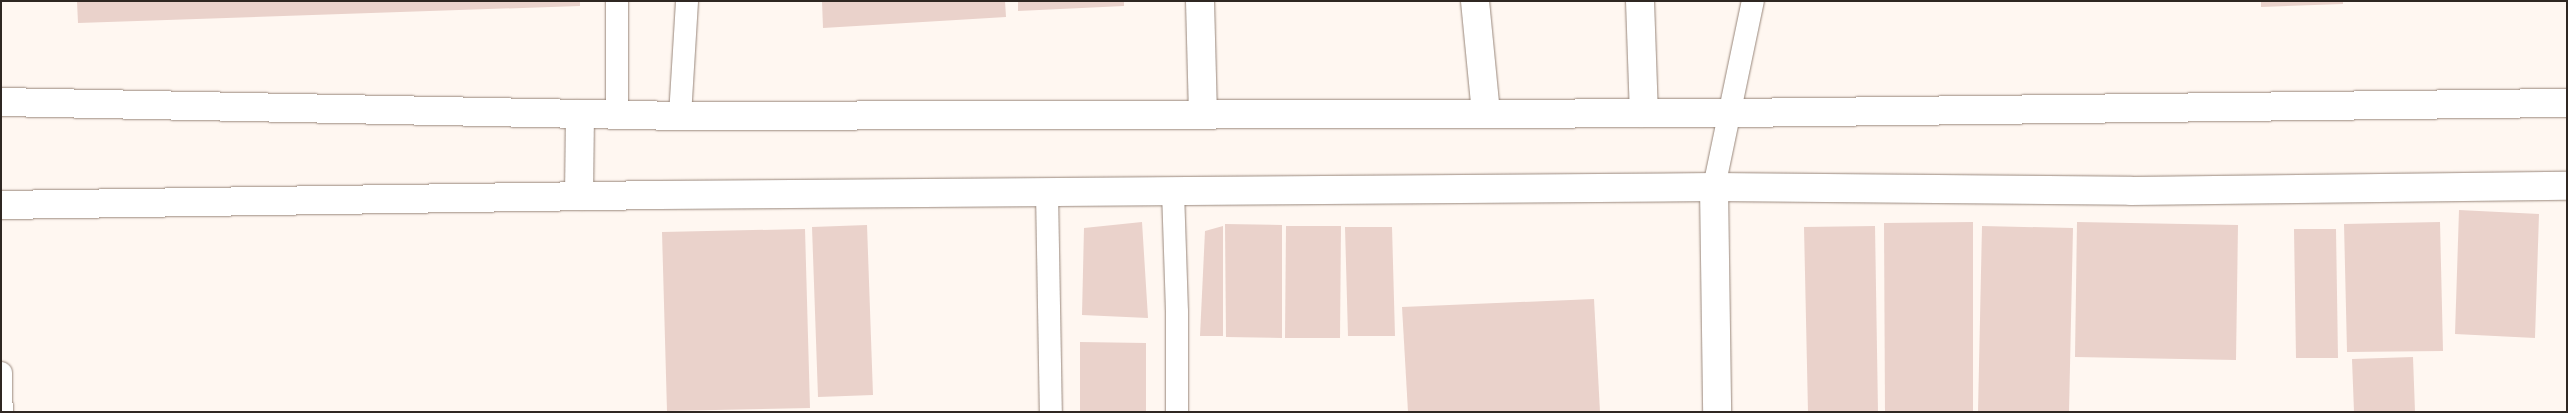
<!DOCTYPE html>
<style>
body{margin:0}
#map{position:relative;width:2568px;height:413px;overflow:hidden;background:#fff7f1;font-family:"Archivo Narrow",sans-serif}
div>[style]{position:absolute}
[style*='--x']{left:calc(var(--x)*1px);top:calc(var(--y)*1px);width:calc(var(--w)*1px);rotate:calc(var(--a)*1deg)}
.building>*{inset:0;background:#ead2cb}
.roads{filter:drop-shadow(0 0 1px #99877b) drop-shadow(0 0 1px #99877b)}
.service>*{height:22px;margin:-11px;padding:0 11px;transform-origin:11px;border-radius:11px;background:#fff}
.minor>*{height:28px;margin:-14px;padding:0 14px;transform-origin:14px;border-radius:14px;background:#fff}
.secondary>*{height:28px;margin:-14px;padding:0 14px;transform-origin:14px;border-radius:14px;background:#fff}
span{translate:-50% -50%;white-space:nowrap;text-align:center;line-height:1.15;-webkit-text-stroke:4.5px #fff7f1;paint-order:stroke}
.frame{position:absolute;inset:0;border:2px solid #2f2722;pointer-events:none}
</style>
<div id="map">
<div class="building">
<div style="clip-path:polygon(77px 1px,580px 1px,580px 6px,78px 23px)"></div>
<div style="clip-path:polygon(822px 1px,1005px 1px,1006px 17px,823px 28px)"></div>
<div style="clip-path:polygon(1018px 1px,1124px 1px,1124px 6px,1018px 11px)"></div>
<div style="clip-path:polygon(2261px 1px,2343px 1px,2343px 4px,2261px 7px)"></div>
<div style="clip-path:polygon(2459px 210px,2539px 214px,2535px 338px,2455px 334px)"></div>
<div style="clip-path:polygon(1142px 222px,1148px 318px,1082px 315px,1084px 228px)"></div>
<div style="clip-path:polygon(1973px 222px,1973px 412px,1885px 412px,1884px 223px)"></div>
<div style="clip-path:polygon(2077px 222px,2238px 225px,2236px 360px,2075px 357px)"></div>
<div style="clip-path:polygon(2440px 222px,2443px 351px,2347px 352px,2344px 224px)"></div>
<div style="clip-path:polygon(1225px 224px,1282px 225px,1282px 338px,1226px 337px)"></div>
<div style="clip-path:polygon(867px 225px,873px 395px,818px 397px,812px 227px)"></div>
<div style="clip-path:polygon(1223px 226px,1223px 336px,1200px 336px,1205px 231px)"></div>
<div style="clip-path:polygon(1286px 226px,1341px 226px,1340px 338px,1285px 338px)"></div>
<div style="clip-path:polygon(1875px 226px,1878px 412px,1808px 412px,1804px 227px)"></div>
<div style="clip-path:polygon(1982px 226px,2073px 228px,2069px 412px,1978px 412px)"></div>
<div style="clip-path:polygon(1345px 227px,1392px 227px,1395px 336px,1348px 336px)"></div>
<div style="clip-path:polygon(805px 229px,810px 408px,667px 411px,662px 232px)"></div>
<div style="clip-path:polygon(2294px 229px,2336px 229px,2338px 358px,2296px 358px)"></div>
<div style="clip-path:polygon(1594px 299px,1600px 412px,1408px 412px,1402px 307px)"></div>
<div style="clip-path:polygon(1080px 342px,1146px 343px,1146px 412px,1080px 412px)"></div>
<div style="clip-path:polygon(2413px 357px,2415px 412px,2354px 412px,2352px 359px)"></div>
</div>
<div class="roads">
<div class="service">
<div style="--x:617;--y:115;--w:114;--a:-90"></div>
<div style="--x:680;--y:116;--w:115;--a:-86.5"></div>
<div style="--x:1714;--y:187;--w:190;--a:-78.2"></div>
<div style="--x:1173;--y:191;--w:121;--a:88.1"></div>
<div style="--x:1177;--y:312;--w:100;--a:90"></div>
<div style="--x:1047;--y:192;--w:220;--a:89"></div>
<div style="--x:1;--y:373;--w:39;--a:89"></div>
</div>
<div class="minor">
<div style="--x:1200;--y:1;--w:114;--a:88.5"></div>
<div style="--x:1475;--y:1;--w:113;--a:84.4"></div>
<div style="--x:1640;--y:1;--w:112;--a:88"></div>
<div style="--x:1714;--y:187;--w:225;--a:89.2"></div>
</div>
<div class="secondary">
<div style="--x:1;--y:102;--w:679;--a:1.18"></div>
<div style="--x:680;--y:116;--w:1052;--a:-0.16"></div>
<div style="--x:1732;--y:113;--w:835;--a:-0.69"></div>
<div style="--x:579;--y:196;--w:82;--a:-89.3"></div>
<div style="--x:1;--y:205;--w:658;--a:-0.87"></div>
<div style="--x:659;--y:195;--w:1055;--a:-0.43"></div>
<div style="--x:1714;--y:187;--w:417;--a:0.5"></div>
<div style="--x:2131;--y:191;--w:436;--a:-0.7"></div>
</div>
</div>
<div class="frame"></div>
</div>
